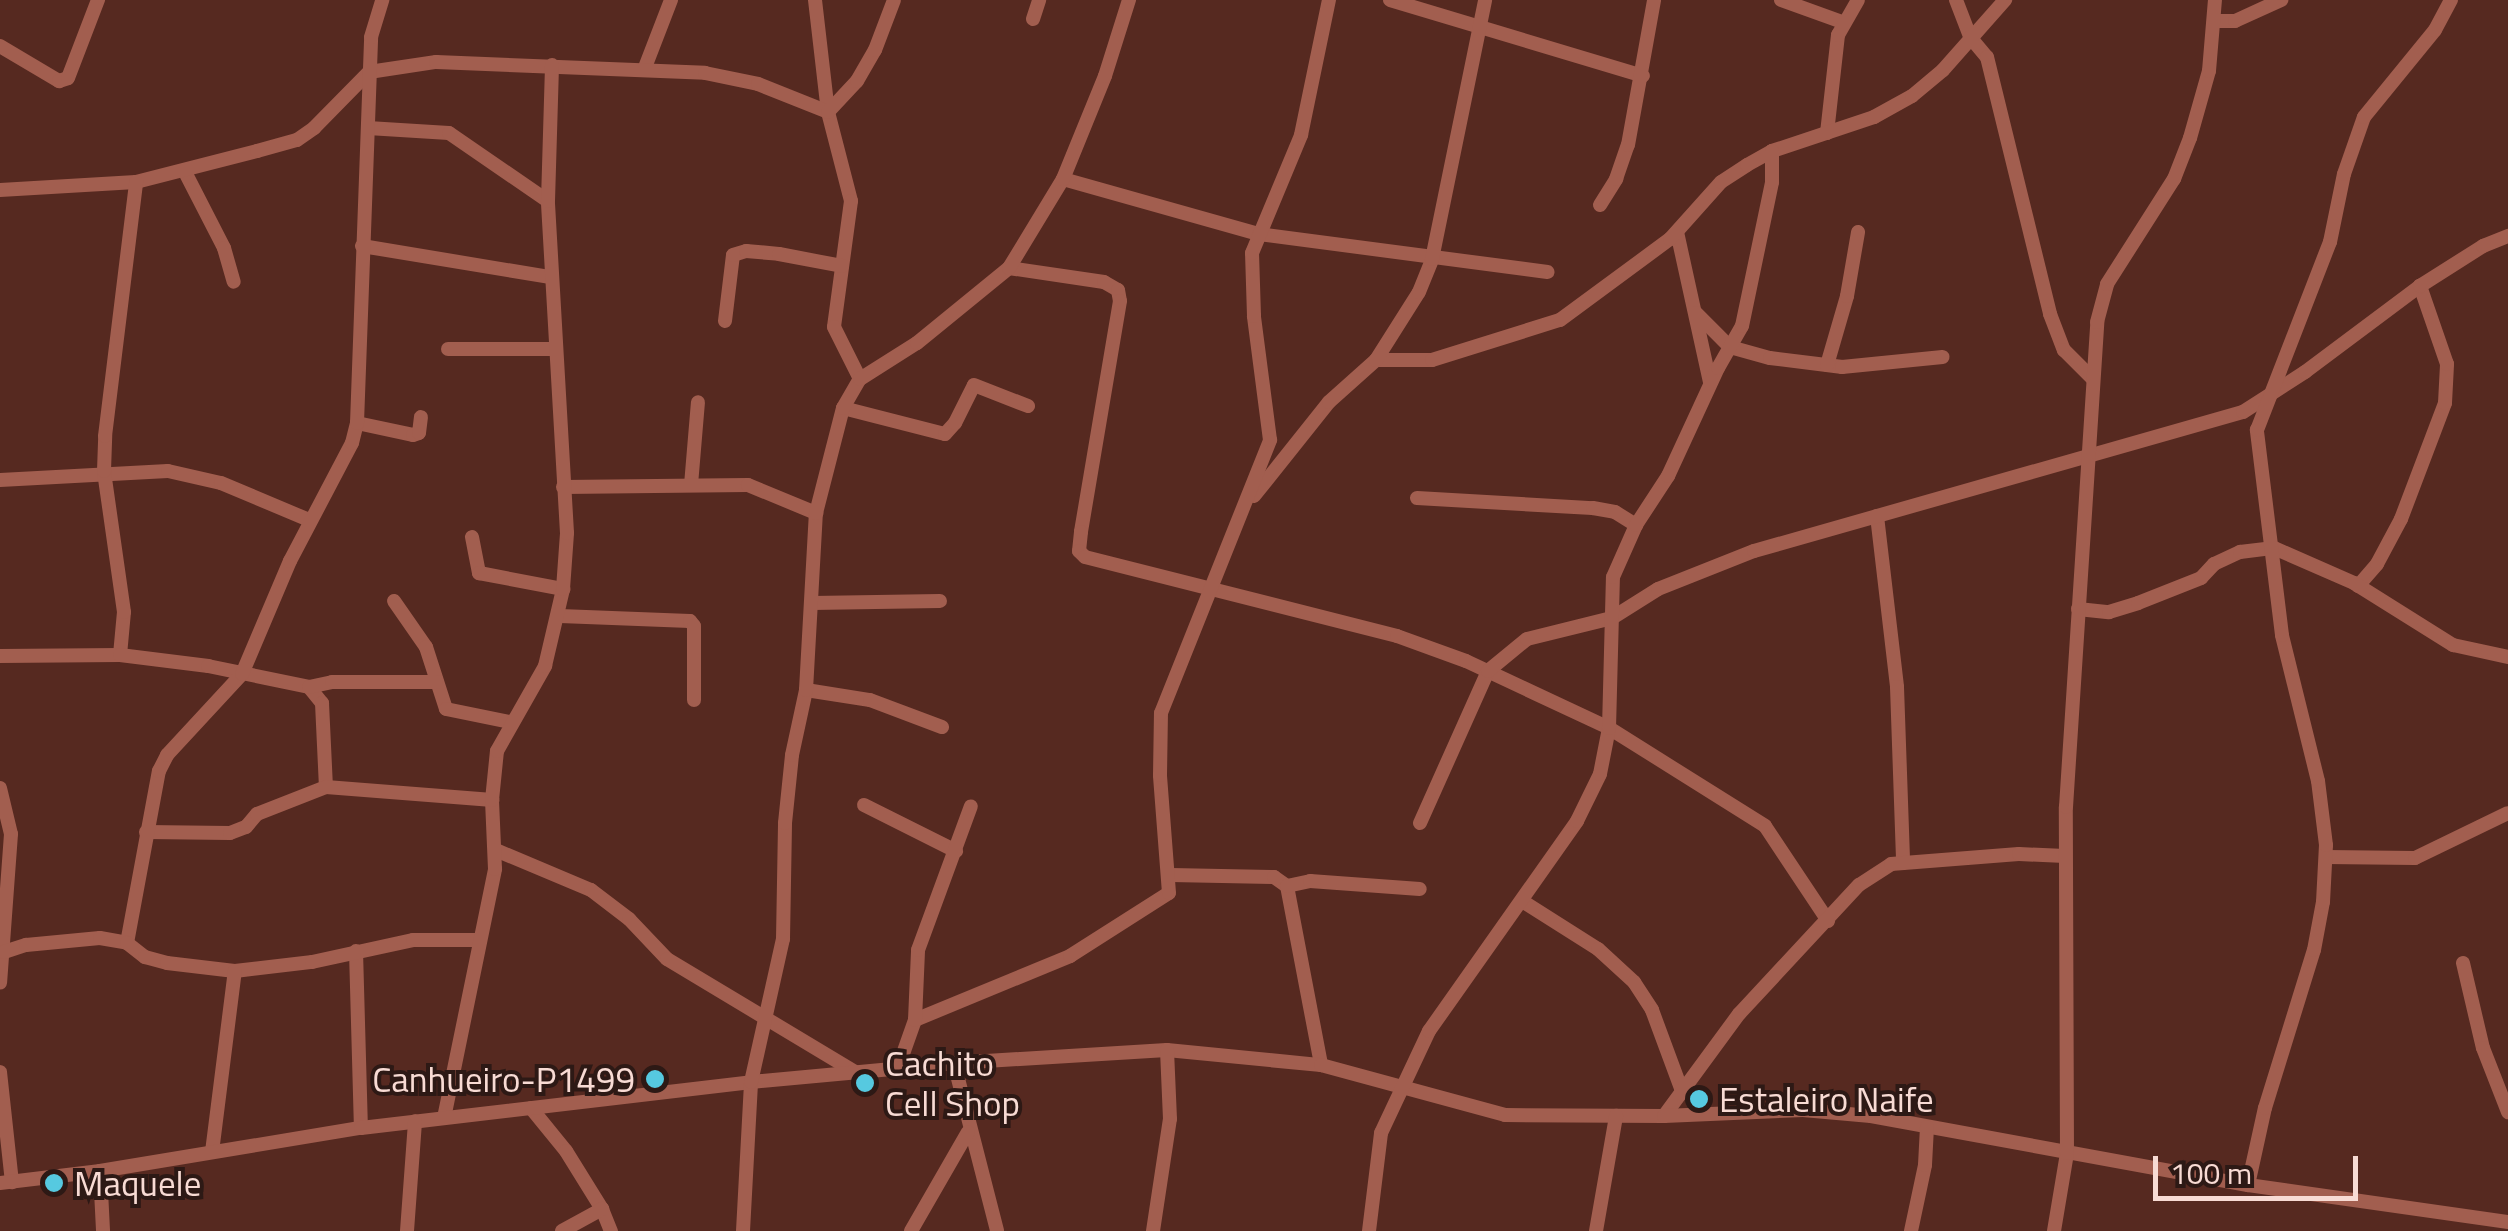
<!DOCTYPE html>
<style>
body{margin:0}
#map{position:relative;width:2508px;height:1231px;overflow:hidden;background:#562920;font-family:"Titillium Web",sans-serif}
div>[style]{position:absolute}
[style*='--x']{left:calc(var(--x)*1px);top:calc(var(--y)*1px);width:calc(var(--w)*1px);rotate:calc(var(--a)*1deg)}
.minor>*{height:14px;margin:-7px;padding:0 7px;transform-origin:7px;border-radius:7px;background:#a25e4f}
.dots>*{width:28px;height:28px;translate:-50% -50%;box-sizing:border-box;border:5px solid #2d1915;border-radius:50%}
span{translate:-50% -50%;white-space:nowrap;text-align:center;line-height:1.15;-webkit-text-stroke:8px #2d1915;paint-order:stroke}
.poi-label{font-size:35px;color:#f8dbd4}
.left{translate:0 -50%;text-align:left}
.right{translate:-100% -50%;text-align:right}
.scale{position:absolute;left:2153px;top:1156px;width:205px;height:45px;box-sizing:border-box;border:5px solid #f8dbd4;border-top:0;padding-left:12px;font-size:30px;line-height:35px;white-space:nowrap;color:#f8dbd4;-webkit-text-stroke:8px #2d1915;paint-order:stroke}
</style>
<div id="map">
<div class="minor">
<div style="--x:815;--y:0;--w:113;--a:83.4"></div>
<div style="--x:828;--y:112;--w:92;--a:75.5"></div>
<div style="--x:851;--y:201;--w:127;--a:97.7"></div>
<div style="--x:834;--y:327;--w:58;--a:63.4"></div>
<div style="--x:1390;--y:0;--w:264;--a:16.7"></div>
<div style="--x:1781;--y:0;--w:65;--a:19.8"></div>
<div style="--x:1956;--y:0;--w:40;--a:69"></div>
<div style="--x:1970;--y:37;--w:26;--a:50"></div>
<div style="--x:1987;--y:57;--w:265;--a:76.2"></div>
<div style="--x:2050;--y:314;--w:39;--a:69"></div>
<div style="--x:2064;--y:350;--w:41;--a:45"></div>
<div style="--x:1033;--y:19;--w:20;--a:-72"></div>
<div style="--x:2214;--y:21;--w:21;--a:0"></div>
<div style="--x:2235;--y:21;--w:51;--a:-24.5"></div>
<div style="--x:0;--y:46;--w:69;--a:30.7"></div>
<div style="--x:59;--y:81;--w:9;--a:-18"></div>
<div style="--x:68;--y:78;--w:84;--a:-69"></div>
<div style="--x:644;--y:70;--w:75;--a:-68.9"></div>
<div style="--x:368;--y:128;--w:81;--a:3.5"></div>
<div style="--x:449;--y:133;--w:120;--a:34.5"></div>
<div style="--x:1827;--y:133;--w:99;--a:-83.6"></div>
<div style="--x:1838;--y:35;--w:40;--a:-60.3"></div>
<div style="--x:185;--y:172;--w:85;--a:62.8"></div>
<div style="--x:224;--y:248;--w:35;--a:74"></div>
<div style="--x:1063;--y:179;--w:204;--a:15.7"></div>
<div style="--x:1259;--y:234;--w:291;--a:7.5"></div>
<div style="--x:0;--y:190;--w:136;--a:-3.4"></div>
<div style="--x:136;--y:182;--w:125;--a:-14.4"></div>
<div style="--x:257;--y:151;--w:41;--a:-15.4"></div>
<div style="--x:297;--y:140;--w:21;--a:-35"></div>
<div style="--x:314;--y:128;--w:78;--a:-45.5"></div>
<div style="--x:369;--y:72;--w:68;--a:-8.5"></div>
<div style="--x:436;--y:62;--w:269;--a:2.3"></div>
<div style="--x:705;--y:73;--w:54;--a:11.7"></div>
<div style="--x:758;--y:84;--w:75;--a:21.8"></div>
<div style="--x:828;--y:112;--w:42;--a:-46.9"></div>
<div style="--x:857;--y:81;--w:36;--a:-60"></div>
<div style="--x:875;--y:50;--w:53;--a:-69.2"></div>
<div style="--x:1600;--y:205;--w:31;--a:-58"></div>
<div style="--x:1616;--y:179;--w:36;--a:-71"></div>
<div style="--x:1628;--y:145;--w:147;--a:-79.8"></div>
<div style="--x:1677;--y:232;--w:154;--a:77.6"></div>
<div style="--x:362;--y:246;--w:191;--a:9.4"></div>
<div style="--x:1009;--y:268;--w:96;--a:8.4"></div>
<div style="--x:1104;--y:282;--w:16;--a:30"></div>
<div style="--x:1118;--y:290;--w:11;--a:80"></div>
<div style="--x:1120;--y:301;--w:234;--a:99.6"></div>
<div style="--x:1081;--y:532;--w:19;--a:96"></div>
<div style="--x:1079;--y:551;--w:8;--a:45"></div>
<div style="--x:1085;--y:557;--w:322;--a:14.2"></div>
<div style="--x:1397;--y:636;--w:73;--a:19.9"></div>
<div style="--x:1466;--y:661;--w:158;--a:25.1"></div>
<div style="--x:1609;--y:728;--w:184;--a:32.1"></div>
<div style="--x:1765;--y:826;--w:114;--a:56.4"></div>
<div style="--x:1696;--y:313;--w:48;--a:45"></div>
<div style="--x:1730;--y:347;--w:41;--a:15.4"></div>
<div style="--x:1770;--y:358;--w:73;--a:7.1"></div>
<div style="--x:1842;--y:367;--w:101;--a:-5.7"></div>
<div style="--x:725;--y:321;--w:66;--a:-83.1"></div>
<div style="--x:733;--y:255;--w:14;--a:-17"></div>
<div style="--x:746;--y:251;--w:33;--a:5"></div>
<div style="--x:779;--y:254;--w:64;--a:10.8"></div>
<div style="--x:448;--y:349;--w:107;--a:0"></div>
<div style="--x:1376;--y:360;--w:56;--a:0"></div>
<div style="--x:1432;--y:360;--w:134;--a:-17.4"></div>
<div style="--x:1560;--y:320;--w:137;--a:-36.4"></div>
<div style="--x:1670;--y:239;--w:76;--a:-48.2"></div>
<div style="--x:1721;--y:182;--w:31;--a:-33"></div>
<div style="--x:1747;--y:165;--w:29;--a:-29"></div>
<div style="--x:1772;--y:151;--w:108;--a:-18.4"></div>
<div style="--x:1874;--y:117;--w:43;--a:-28.9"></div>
<div style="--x:1912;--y:96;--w:40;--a:-40"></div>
<div style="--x:1943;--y:70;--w:94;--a:-48.5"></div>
<div style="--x:1827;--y:365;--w:72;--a:-73.8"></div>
<div style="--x:1847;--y:296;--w:65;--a:-80.2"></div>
<div style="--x:843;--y:408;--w:105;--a:14.3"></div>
<div style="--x:945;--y:434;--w:15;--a:-48"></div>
<div style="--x:955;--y:423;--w:42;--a:-63.4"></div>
<div style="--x:974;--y:385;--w:58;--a:21.3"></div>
<div style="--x:357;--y:423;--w:57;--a:12.1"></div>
<div style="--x:413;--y:435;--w:6;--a:-18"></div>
<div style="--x:419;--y:433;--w:16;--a:-83"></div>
<div style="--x:0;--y:480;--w:168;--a:-3.1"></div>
<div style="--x:168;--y:471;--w:54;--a:12.8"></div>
<div style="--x:221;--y:483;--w:95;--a:22.8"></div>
<div style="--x:691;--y:485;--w:83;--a:-85.2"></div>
<div style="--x:563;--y:487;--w:185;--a:-0.6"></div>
<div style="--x:748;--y:485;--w:74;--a:22.4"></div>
<div style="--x:1254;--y:496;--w:120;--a:-51.4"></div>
<div style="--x:1329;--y:402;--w:63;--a:-41.8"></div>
<div style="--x:1376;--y:360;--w:80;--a:-57.7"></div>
<div style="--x:1419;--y:292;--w:35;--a:-68"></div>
<div style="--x:1432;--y:259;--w:264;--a:-78.4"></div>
<div style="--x:1417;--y:498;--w:176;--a:3.3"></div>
<div style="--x:1593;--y:508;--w:22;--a:10"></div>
<div style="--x:1615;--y:512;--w:25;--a:32"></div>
<div style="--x:1877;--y:516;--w:172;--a:83.3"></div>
<div style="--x:1897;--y:687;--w:176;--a:88"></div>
<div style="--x:472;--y:537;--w:37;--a:79"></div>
<div style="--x:479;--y:573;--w:86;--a:10.8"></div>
<div style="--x:2358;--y:586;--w:29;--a:-49"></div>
<div style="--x:2377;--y:564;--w:51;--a:-61.9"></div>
<div style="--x:2401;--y:519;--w:124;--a:-69.2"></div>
<div style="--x:2445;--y:403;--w:39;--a:-87"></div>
<div style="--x:2447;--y:364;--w:83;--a:-109.1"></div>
<div style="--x:394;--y:601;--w:56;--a:55.2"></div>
<div style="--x:426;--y:647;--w:65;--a:72.1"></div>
<div style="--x:446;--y:709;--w:65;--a:11.5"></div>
<div style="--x:812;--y:603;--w:128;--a:-0.9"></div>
<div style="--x:2078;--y:609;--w:31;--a:6"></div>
<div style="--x:2109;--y:612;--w:30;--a:-17"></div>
<div style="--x:2138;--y:603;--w:68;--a:-21.6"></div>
<div style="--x:2201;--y:578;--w:19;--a:-47"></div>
<div style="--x:2214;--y:564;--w:29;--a:-25"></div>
<div style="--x:2240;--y:552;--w:34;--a:-7"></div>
<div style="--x:2274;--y:548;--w:87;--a:23.6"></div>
<div style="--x:2354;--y:583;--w:117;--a:32.1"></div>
<div style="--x:2453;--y:645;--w:56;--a:12.3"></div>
<div style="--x:560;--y:616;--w:130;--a:2.2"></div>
<div style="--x:690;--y:621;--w:6;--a:51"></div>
<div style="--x:694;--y:626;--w:74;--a:90"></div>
<div style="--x:120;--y:655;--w:43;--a:-84.7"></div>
<div style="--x:124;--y:612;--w:142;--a:-98.1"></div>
<div style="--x:104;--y:471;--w:35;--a:-88"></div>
<div style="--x:105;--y:436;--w:256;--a:-83"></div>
<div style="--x:0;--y:656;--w:120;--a:-0.5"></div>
<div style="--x:120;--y:655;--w:89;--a:7.1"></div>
<div style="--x:208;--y:666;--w:103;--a:11.7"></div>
<div style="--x:309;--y:687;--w:21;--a:51"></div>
<div style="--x:322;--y:703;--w:84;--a:87.3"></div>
<div style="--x:309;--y:687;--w:24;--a:-12"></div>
<div style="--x:332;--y:682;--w:104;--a:0"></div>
<div style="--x:806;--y:690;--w:65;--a:8.9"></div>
<div style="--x:870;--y:700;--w:77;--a:20.6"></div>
<div style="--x:0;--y:788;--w:47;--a:76.6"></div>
<div style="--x:11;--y:834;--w:149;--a:94.2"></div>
<div style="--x:864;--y:805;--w:103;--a:26.6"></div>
<div style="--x:1420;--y:823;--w:167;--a:-65.9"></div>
<div style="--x:1488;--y:671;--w:50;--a:-39.4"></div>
<div style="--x:1527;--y:639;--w:88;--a:-13.9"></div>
<div style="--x:1612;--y:618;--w:54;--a:-32.2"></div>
<div style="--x:1658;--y:589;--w:103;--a:-21.6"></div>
<div style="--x:1754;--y:551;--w:508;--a:-15.87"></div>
<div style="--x:2243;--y:412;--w:74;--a:-32.8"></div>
<div style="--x:2305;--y:372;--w:144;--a:-36.8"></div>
<div style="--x:2420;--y:286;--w:75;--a:-32.4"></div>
<div style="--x:2483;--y:246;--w:27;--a:-22"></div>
<div style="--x:146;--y:832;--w:84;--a:0.7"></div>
<div style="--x:230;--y:833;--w:17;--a:-21"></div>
<div style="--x:246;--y:827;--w:17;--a:-50"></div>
<div style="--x:257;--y:814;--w:74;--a:-21.4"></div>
<div style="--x:326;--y:787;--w:167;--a:4.5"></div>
<div style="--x:498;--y:851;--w:101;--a:22.8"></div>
<div style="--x:591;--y:890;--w:48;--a:37.3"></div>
<div style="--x:629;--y:919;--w:55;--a:46.5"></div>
<div style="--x:667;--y:959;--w:219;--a:31"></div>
<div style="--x:2326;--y:857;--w:89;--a:0.6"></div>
<div style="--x:2415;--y:858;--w:103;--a:-25.8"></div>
<div style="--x:1171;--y:875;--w:103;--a:1.1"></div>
<div style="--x:1274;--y:877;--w:16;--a:35"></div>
<div style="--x:1287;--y:886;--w:182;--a:79.2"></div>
<div style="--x:1287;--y:886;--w:24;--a:-12"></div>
<div style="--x:1310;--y:881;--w:110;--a:4.2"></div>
<div style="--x:1522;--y:901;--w:90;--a:32.3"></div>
<div style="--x:1598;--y:949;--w:49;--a:42.5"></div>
<div style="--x:1634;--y:982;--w:33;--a:57"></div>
<div style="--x:1652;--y:1010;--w:86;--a:69.7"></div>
<div style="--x:127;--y:943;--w:175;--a:-79.5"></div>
<div style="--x:159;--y:771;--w:18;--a:-63"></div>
<div style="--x:167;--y:755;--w:110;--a:-47.2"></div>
<div style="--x:242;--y:674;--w:123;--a:-67"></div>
<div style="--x:290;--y:561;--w:133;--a:-62.3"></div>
<div style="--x:352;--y:443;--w:21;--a:-76"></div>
<div style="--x:357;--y:423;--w:386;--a:-87.9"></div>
<div style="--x:371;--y:37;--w:39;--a:-73"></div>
<div style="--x:356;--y:951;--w:177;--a:88.4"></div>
<div style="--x:4;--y:952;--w:23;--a:-18"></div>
<div style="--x:26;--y:945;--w:74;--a:-5.4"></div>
<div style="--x:100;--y:938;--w:27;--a:10"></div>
<div style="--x:127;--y:943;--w:23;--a:38"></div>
<div style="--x:145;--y:957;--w:23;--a:15"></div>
<div style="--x:167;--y:963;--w:68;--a:6.7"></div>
<div style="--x:235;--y:971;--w:78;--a:-6.7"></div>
<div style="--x:312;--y:962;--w:103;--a:-12.3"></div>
<div style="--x:413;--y:940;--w:66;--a:0"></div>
<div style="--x:2463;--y:963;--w:87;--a:76.8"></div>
<div style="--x:2483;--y:1048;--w:69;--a:68.7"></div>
<div style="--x:915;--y:1020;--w:168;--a:-22.4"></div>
<div style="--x:1070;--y:956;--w:117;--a:-32.5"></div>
<div style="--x:1169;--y:893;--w:118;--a:-94.4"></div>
<div style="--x:1160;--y:775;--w:62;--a:-89.1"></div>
<div style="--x:1161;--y:713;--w:294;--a:-68.2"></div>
<div style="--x:1270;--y:440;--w:125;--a:-97.4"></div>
<div style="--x:1254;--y:316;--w:63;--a:-91.8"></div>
<div style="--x:1252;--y:253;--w:128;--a:-67.4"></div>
<div style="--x:1301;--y:135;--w:138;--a:-78.3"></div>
<div style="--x:954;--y:1063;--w:173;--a:75.6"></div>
<div style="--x:898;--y:1068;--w:51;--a:-70.5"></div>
<div style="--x:915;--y:1020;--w:70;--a:-87.5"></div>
<div style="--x:918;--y:950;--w:153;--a:-69.8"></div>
<div style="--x:0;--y:1072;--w:111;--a:83.8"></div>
<div style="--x:531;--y:1108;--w:55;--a:50.9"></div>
<div style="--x:566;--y:1151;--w:68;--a:58.2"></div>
<div style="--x:602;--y:1209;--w:24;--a:68"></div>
<div style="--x:1664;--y:1116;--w:127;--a:-53.7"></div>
<div style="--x:1739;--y:1014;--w:176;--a:-47.1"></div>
<div style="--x:1859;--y:885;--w:38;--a:-33"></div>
<div style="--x:1891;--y:864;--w:128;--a:-4.5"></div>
<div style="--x:2019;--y:854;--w:46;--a:2.5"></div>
<div style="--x:444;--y:1118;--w:254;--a:-78.4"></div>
<div style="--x:495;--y:869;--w:69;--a:-92.5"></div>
<div style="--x:492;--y:800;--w:49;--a:-84.2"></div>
<div style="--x:497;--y:751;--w:98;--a:-60.5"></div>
<div style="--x:545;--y:666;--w:79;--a:-76.8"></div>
<div style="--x:563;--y:589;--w:56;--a:-85.9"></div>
<div style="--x:567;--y:533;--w:333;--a:-93.3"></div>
<div style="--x:548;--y:201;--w:136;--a:-88.3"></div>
<div style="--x:212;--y:1152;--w:182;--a:-82.8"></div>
<div style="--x:100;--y:1171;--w:60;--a:87.1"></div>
<div style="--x:0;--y:1183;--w:101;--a:-6.8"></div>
<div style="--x:100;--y:1171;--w:265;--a:-9.4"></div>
<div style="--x:361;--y:1128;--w:393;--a:-6.7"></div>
<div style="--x:751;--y:1082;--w:204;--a:-5.3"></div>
<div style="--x:954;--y:1063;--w:213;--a:-3.5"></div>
<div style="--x:1167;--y:1050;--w:155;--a:5.6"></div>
<div style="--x:1321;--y:1065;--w:191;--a:15.2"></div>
<div style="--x:1505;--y:1115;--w:159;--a:0.4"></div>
<div style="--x:1664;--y:1116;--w:139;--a:-2.5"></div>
<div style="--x:1803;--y:1110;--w:68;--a:5"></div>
<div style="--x:1871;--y:1116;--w:383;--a:10.4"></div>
<div style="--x:2248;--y:1185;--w:263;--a:8.1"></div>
<div style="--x:2248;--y:1185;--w:79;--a:-77.6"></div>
<div style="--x:2265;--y:1108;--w:165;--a:-72.8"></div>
<div style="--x:2314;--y:950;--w:49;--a:-79.4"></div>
<div style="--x:2323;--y:902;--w:57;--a:-87"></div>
<div style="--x:2326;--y:845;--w:64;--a:-97.1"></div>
<div style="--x:2318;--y:781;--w:150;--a:-103.9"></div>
<div style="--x:2282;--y:635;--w:207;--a:-97"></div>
<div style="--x:2257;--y:430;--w:202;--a:-68.8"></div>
<div style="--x:2330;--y:242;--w:69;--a:-78.4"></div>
<div style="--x:2344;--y:174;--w:60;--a:-70.7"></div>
<div style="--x:2364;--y:117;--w:112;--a:-50.8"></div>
<div style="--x:2435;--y:30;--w:34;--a:-62"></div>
<div style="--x:407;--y:1231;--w:110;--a:-85.8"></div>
<div style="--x:562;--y:1231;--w:46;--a:-28.8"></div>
<div style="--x:743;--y:1231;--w:149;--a:-86.9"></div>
<div style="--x:751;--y:1082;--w:147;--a:-77.4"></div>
<div style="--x:783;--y:939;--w:116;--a:-89"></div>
<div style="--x:785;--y:823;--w:68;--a:-84.1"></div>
<div style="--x:792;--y:755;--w:66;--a:-77.8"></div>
<div style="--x:806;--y:690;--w:177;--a:-86.8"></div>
<div style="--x:816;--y:513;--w:108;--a:-75.6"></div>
<div style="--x:843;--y:408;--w:34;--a:-60"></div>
<div style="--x:860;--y:379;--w:67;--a:-32.3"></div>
<div style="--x:917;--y:343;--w:119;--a:-39.2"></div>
<div style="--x:1009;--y:268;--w:104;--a:-58.8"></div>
<div style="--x:1063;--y:179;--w:111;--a:-67.8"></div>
<div style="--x:1105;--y:76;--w:80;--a:-72.5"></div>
<div style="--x:911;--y:1231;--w:114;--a:-60.1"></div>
<div style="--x:1153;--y:1231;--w:113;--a:-81.4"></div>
<div style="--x:1170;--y:1119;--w:69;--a:-92.5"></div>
<div style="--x:1369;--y:1231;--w:99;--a:-83"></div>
<div style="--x:1381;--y:1133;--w:113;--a:-64.8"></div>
<div style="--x:1429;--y:1031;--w:257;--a:-54.8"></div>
<div style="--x:1577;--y:821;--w:52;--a:-63.9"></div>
<div style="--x:1600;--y:774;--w:47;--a:-78.9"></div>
<div style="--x:1609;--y:728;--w:151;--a:-88.5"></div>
<div style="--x:1613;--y:577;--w:57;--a:-66.1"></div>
<div style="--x:1636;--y:525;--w:59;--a:-56.9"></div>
<div style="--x:1668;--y:476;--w:119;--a:-65.2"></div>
<div style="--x:1718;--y:368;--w:48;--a:-60.3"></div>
<div style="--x:1742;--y:326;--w:147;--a:-78.2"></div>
<div style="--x:1772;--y:182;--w:31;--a:-90"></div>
<div style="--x:1596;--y:1231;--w:117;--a:-80.1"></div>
<div style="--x:1911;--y:1231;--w:67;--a:-78"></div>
<div style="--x:1925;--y:1165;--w:38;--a:-87"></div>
<div style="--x:2054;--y:1231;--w:79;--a:-80.5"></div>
<div style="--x:2067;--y:1153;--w:346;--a:-90.2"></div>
<div style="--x:2066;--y:807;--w:486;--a:-86.3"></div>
<div style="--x:2097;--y:322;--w:39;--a:-75"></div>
<div style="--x:2107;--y:284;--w:125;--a:-57.5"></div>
<div style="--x:2174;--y:179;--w:44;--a:-68.7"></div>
<div style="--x:2190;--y:138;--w:70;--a:-74.2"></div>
<div style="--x:2209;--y:71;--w:71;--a:-85.2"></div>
</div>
<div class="dots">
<div style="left:655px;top:1079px;background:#56c9e0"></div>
<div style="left:865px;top:1083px;background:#56c9e0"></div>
<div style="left:1699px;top:1099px;background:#56c9e0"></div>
<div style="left:54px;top:1183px;background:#56c9e0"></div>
</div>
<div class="poi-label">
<span class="left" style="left:885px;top:1083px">Cachito<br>Cell Shop</span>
<span class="right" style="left:635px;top:1079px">Canhueiro-P1499</span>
<span class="left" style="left:1719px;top:1099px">Estaleiro Naife</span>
<span class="left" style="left:74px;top:1183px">Maquele</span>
</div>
<div class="scale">100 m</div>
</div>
